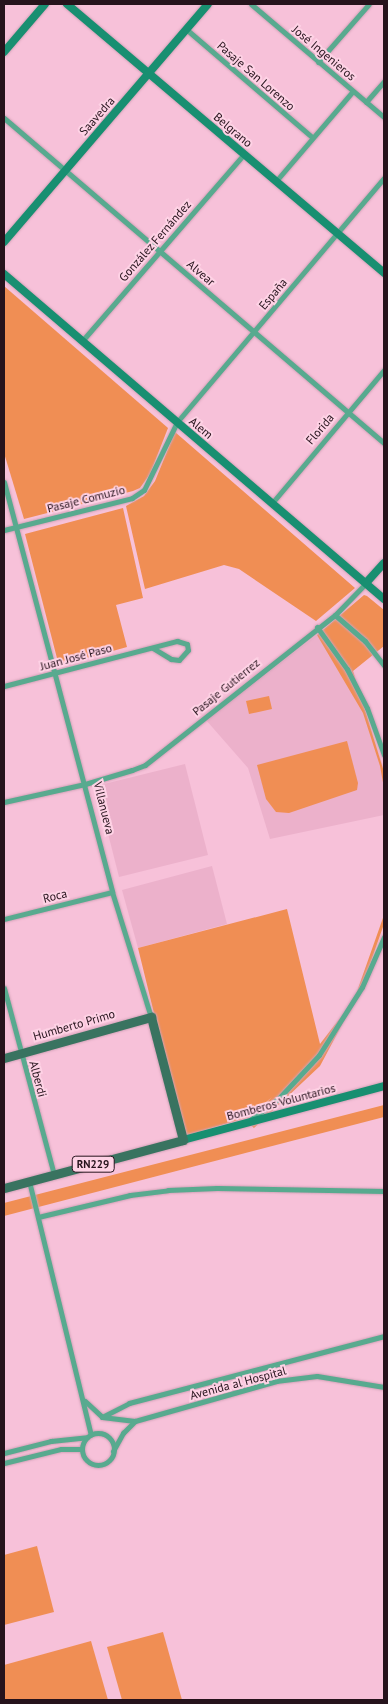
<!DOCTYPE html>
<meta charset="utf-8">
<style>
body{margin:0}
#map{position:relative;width:388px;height:1704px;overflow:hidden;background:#f7c1d9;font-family:"PT Sans",sans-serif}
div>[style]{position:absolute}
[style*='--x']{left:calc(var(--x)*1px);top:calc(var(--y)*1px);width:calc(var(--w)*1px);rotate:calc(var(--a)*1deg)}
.built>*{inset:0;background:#ecb1cb}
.green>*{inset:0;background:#f08e54}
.roads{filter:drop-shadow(0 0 1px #d1a2b7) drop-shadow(0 0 1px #d1a2b7)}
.minor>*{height:5px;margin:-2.5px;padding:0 2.5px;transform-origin:2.5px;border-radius:2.5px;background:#58aa8f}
.minor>.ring{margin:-2.5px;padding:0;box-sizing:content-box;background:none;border:5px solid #58aa8f;border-radius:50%}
.secondary>*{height:8px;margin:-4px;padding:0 4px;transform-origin:4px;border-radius:4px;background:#188f71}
.primary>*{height:9px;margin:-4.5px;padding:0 4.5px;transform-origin:4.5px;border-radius:4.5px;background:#397360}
span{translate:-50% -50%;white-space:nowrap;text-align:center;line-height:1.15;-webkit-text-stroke:4px #fed2e5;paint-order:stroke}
.shield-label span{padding:1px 4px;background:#fed2e5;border:1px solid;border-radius:4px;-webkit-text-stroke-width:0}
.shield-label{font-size:11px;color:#26131c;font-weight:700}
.street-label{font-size:12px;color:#26131c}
.frame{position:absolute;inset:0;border:5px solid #26131c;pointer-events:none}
</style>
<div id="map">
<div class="built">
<div style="clip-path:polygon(317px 635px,346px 674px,365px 709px,384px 769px,384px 815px,270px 839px,248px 768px,206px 720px)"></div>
<div style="clip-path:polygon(185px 764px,208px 855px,119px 877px,96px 786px)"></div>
<div style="clip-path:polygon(212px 866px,227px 924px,138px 948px,122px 890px)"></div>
</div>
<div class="green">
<div style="clip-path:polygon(4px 286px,168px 428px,150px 474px,140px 488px,133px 491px,24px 519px,4px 453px)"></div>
<div style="clip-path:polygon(175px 432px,355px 588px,316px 621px,239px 569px,224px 565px,145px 589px,126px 506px,144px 496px,155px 481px)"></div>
<div style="clip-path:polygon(123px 508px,143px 598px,116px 605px,127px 647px,59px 666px,25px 534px)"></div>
<div style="clip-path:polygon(364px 595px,367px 596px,384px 610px,384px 646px,353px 671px,384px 772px,384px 788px,380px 766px,363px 713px,317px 635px)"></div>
<div style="clip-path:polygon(269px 696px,272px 709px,249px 714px,246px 701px)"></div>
<div style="clip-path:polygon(347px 741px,358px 783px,357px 790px,289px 813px,276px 812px,266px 799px,257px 765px)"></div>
<div style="clip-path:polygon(287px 909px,320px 1044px,354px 1000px,384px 915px,384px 924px,362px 987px,320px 1066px,254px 1128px,247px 1122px,272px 1097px,249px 1117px,184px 1136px,138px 948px)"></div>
<div style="clip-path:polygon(384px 1105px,384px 1117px,4px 1216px,4px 1203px)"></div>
<div style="clip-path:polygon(37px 1546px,54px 1612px,4px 1625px,4px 1555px)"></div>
<div style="clip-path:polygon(163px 1632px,182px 1700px,122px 1700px,107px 1647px)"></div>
<div style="clip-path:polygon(91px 1641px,108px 1700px,4px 1700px,4px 1665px)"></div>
</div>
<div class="roads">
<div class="minor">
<div style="--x:251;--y:4;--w:175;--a:40.4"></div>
<div style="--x:186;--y:29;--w:166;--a:40.6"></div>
<div style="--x:318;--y:62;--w:77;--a:-48.7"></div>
<div style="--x:366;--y:102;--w:28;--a:-49"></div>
<div style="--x:4;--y:118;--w:500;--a:40.54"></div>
<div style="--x:276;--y:181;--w:118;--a:-49.5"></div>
<div style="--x:82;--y:341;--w:247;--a:-49.1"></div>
<div style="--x:4;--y:482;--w:424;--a:75.2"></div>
<div style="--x:112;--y:892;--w:131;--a:72.7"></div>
<div style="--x:272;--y:503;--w:174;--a:-49.9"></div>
<div style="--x:4;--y:530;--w:132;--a:-14"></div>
<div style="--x:132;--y:498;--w:14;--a:-34"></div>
<div style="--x:144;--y:490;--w:76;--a:-64.1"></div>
<div style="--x:177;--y:422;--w:320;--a:-49.7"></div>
<div style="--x:335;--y:615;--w:40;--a:41"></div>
<div style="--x:365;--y:641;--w:31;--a:52"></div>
<div style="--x:317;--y:627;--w:52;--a:54.5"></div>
<div style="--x:347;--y:669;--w:44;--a:62.9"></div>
<div style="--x:367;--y:708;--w:50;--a:70.1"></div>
<div style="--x:4;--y:686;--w:179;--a:-14.6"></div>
<div style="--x:177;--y:641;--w:10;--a:17"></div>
<div style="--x:187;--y:644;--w:6;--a:81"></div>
<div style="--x:188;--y:650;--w:13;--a:132"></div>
<div style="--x:179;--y:660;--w:8;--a:-173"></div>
<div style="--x:171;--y:659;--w:21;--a:-149"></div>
<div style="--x:4;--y:802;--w:83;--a:-12.5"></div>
<div style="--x:85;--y:784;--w:49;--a:-16.6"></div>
<div style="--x:132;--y:770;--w:14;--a:-21"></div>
<div style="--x:145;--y:765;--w:242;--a:-38.3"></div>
<div style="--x:335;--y:615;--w:45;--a:-45.9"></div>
<div style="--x:4;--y:919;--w:111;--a:-14"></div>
<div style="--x:4;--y:988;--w:193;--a:75"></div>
<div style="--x:250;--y:1120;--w:35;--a:-37"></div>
<div style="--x:278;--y:1099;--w:60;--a:-47"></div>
<div style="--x:319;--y:1055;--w:80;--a:-57.7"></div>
<div style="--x:362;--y:987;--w:55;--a:-66.3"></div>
<div style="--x:29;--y:1181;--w:261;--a:76.3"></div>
<div style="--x:38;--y:1217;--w:95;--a:-13.4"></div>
<div style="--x:130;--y:1195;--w:38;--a:-7"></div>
<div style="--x:168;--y:1190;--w:49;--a:-2.3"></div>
<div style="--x:217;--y:1188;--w:167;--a:1"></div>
<div style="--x:85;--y:1401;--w:23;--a:43"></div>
<div style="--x:102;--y:1417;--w:33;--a:7"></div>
<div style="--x:102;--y:1417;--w:30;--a:-27"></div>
<div style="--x:129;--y:1403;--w:264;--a:-14.7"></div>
<div class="ring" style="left:82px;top:1433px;width:27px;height:27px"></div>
<div style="--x:113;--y:1451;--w:21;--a:-61"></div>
<div style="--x:123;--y:1433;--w:17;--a:-45"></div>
<div style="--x:135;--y:1421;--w:147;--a:-15.8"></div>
<div style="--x:276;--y:1381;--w:41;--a:-7"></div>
<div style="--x:317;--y:1376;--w:68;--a:9.3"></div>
<div style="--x:4;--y:1453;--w:49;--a:-14.3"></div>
<div style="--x:51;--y:1441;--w:36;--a:-6"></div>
<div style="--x:4;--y:1463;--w:59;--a:-13.8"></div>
<div style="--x:61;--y:1449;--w:21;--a:0"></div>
</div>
<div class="secondary">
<div style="--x:67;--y:4;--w:416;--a:40.3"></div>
<div style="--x:4;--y:52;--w:63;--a:-49.5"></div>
<div style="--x:4;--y:242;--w:313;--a:-49.4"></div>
<div style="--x:4;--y:274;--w:500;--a:40.54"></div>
<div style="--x:366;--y:583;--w:27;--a:-48"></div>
<div style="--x:183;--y:1140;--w:208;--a:-15"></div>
</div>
<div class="primary">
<div style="--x:4;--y:1058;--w:153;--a:-15.6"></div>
<div style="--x:151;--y:1017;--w:127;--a:75.4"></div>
<div style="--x:183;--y:1140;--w:185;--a:165"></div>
</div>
</div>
<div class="shield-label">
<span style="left:93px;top:1164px">RN229</span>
</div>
<div class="street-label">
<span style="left:324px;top:53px;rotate:40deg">José Ingenieros</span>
<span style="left:256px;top:76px;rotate:41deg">Pasaje San Lorenzo</span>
<span style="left:97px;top:116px;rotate:-49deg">Saavedra</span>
<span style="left:233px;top:130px;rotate:40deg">Belgrano</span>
<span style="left:155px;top:241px;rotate:-49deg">González Fernández</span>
<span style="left:201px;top:273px;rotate:41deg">Alvear</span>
<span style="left:273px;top:294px;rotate:-50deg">España</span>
<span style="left:201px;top:428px;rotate:40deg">Alem</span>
<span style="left:320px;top:429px;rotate:-50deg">Florida</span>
<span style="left:86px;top:499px;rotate:-14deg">Pasaje Comuzio</span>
<span style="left:76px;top:657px;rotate:-15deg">Juan José Paso</span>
<span style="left:226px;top:687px;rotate:-39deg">Pasaje Gutierrez</span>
<span style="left:104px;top:808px;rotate:76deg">Villanueva</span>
<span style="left:55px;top:896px;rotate:-14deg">Roca</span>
<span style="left:74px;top:1025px;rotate:-16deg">Humberto Primo</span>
<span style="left:38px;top:1079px;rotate:75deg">Alberdi</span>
<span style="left:281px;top:1102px;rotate:-15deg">Bomberos Voluntarios</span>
<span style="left:238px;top:1383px;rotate:-15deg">Avenida al Hospital</span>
</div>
<div class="frame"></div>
</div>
